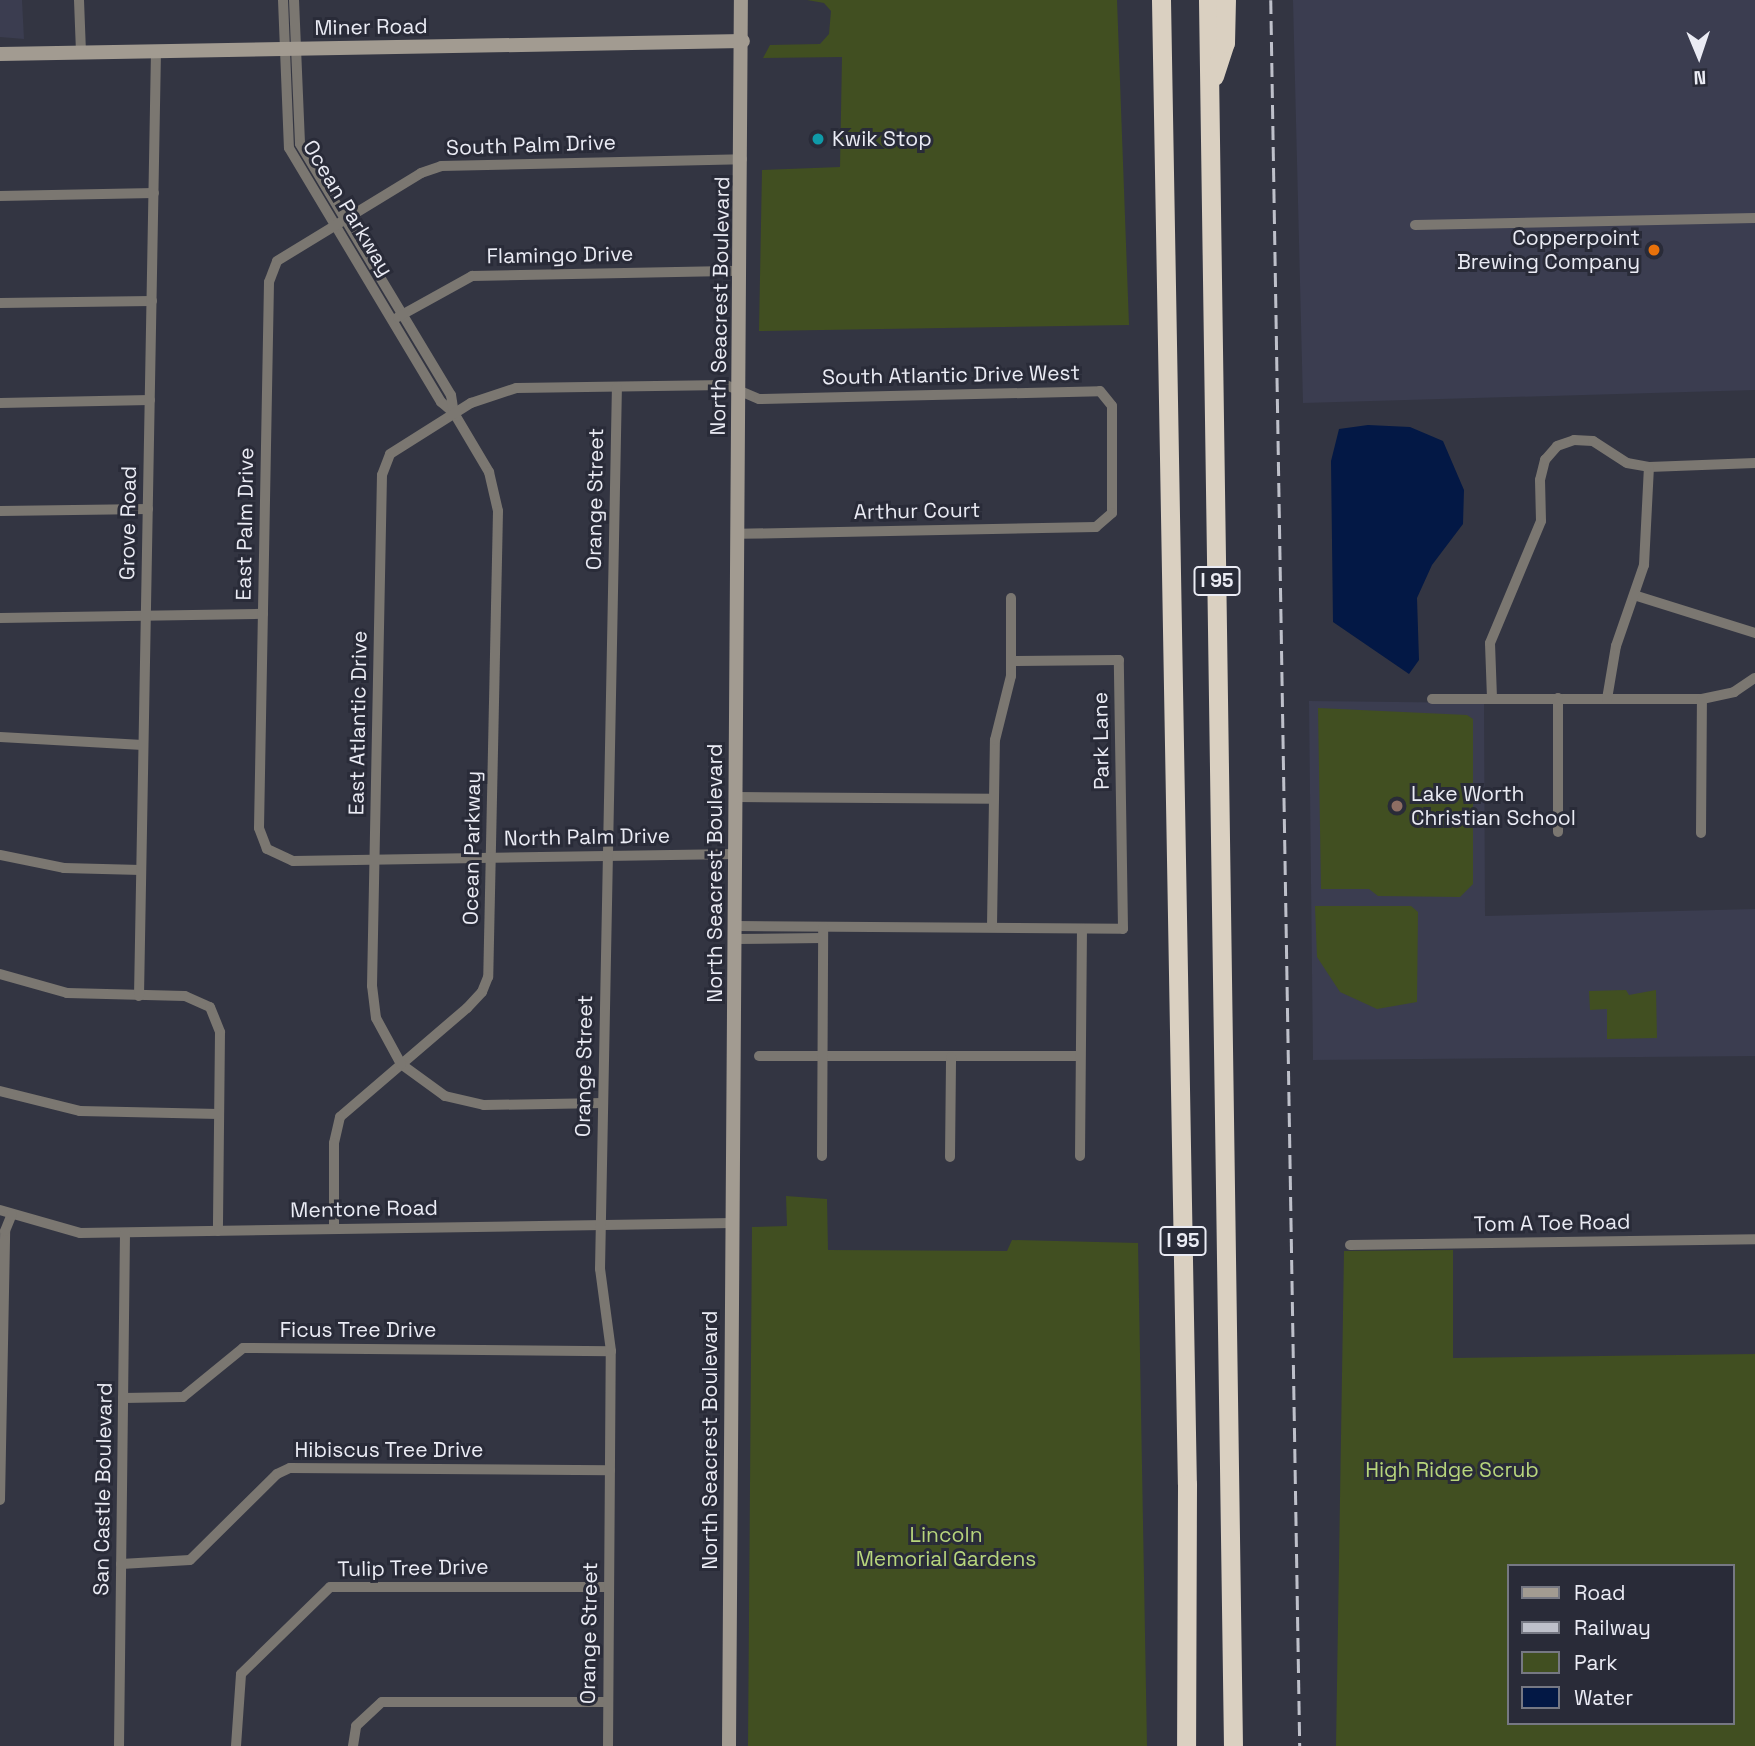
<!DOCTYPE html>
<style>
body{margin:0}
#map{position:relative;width:1755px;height:1746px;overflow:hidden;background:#333542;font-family:"Space Grotesk",sans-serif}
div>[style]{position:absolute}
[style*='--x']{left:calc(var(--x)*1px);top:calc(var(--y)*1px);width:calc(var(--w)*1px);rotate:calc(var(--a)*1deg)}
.built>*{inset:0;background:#3b3d50}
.green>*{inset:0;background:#414f21}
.water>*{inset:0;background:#031845}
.street>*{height:10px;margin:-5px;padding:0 5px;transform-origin:5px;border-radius:5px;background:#7b7771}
.secondary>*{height:14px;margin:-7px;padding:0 7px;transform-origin:7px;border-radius:7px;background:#a29b91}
.highway>*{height:19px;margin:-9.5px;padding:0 9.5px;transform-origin:9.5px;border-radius:9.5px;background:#dad0c1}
.rail>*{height:2.5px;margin-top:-1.25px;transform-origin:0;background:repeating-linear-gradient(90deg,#bec0ca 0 14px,transparent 0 21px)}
.dots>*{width:19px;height:19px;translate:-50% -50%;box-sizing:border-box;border:4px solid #292b38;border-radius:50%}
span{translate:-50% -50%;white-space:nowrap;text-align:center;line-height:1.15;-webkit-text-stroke:6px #292b38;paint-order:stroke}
.shield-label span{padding:2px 5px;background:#292b38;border:2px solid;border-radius:5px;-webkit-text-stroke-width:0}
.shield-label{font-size:19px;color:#eaebf4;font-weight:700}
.street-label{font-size:21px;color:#eaebf4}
.poi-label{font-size:21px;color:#eaebf4}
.left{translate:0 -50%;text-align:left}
.right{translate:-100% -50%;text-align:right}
.park-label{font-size:21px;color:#b7d57c}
.legend{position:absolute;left:1507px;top:1564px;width:228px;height:161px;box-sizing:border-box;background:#292b38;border:2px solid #767883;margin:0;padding:9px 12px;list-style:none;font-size:21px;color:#eaebf4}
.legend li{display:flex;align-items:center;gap:14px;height:35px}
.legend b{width:35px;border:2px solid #767883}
.north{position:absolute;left:1664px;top:21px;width:70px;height:70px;-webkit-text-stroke:5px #292b38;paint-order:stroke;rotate:178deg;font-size:19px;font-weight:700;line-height:28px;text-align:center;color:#eaebf4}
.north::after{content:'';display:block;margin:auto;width:24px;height:32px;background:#eaebf4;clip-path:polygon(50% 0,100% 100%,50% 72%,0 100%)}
</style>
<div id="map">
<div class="built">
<div style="clip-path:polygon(0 0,22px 0,24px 39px,0 37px)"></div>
<div style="clip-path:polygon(1293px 0,1755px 0,1755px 390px,1303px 403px)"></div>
<div style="clip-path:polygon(1309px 701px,1484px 703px,1485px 916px,1755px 909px,1755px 1056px,1313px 1060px)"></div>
</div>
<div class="green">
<div style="clip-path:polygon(807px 0,1117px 0,1129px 325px,759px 331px,762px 170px,840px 167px,842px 57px,763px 58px,770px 45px,820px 44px,829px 34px,831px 11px,824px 3px)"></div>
<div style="clip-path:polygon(1318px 708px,1467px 715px,1473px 719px,1473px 884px,1460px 897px,1378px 896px,1369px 889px,1321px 889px)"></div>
<div style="clip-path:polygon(1315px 906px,1411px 906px,1418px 912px,1417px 1002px,1377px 1009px,1340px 992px,1317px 957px)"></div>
<div style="clip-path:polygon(1626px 990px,1629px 995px,1656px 990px,1657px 1038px,1607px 1039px,1607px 1009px,1590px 1010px,1589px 991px)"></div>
<div style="clip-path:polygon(786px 1196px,827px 1199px,828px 1250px,1007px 1251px,1012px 1240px,1138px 1243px,1147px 1746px,748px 1746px,752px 1227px,787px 1226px)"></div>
<div style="clip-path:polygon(evenodd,1453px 1250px,1453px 1358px,1755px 1354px,1755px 1746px,1336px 1746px,1344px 1251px,1453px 1250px,1508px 1566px,1732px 1566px,1732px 1723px,1508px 1723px,1508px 1566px)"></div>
</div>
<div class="water">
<div style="clip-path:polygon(1368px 425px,1410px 427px,1443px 441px,1464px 490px,1463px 524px,1432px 565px,1417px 598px,1419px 660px,1409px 674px,1333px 622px,1331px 461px,1339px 429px)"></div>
</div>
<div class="street">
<div style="--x:79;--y:0;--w:53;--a:87.8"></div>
<div style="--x:283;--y:0;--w:148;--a:87.7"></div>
<div style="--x:289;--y:148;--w:296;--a:59.1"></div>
<div style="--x:441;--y:402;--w:17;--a:40"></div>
<div style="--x:454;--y:413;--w:69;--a:59.3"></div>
<div style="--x:489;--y:472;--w:40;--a:77"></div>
<div style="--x:498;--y:511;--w:466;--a:91.2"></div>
<div style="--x:488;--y:977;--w:16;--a:112"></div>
<div style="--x:482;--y:992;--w:22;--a:133"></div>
<div style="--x:467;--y:1008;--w:167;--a:139.4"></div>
<div style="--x:340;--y:1117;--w:27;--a:103"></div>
<div style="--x:334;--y:1143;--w:85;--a:90"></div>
<div style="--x:294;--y:0;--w:144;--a:87.6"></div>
<div style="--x:300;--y:144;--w:293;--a:59"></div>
<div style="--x:451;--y:395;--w:18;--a:81"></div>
<div style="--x:0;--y:196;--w:154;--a:-1.1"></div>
<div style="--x:1415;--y:225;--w:340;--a:-1.2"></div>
<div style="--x:0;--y:303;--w:152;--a:-0.8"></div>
<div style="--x:398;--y:317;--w:85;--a:-29"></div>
<div style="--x:472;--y:276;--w:269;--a:-1.1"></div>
<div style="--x:0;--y:403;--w:150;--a:-1.1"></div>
<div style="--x:0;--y:511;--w:148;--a:-0.8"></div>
<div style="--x:1637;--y:596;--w:124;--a:17.4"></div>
<div style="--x:0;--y:618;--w:263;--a:-0.9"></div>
<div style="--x:1492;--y:698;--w:55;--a:-92.1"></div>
<div style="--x:1490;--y:643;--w:132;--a:-67.3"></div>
<div style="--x:1541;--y:521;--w:41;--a:-91.4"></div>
<div style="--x:1540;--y:480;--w:21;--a:-76"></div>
<div style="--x:1545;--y:460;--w:18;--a:-49"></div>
<div style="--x:1557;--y:446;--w:18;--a:-19"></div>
<div style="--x:1574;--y:440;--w:19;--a:3"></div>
<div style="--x:1593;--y:441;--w:40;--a:32.9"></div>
<div style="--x:1627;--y:463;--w:22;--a:10"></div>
<div style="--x:1649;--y:467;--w:106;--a:-2.2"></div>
<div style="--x:1432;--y:699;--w:270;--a:0"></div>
<div style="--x:1702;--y:699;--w:33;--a:-12"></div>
<div style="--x:1734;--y:692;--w:25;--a:-34"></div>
<div style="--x:1607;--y:699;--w:54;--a:-80.4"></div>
<div style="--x:1616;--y:646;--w:86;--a:-70.9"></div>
<div style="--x:1644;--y:565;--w:98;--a:-87.1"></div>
<div style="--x:0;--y:737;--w:143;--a:3.2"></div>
<div style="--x:737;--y:797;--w:257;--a:0.4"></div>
<div style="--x:1558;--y:832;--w:134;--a:-90"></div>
<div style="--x:1701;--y:833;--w:134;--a:-89.6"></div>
<div style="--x:736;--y:854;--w:443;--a:179.1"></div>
<div style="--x:293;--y:861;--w:29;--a:-155"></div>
<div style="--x:267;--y:849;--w:22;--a:-111"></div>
<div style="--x:259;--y:828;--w:546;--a:-88.95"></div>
<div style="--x:269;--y:282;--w:22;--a:-69"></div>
<div style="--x:277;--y:261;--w:169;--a:-31.4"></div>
<div style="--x:421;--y:173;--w:21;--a:-19"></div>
<div style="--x:441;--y:166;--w:301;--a:-1.3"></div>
<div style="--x:0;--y:855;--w:65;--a:11.5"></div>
<div style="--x:64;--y:868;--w:77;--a:1.5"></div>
<div style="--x:736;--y:926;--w:387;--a:0.4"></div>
<div style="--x:1123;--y:929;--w:269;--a:-90.9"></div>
<div style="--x:1119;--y:660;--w:108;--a:179.5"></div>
<div style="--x:992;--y:926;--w:186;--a:-89.1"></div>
<div style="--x:995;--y:740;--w:66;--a:-76"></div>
<div style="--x:1011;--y:676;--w:78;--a:-90"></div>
<div style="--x:735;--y:939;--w:88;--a:-0.7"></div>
<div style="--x:0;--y:974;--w:70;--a:15.8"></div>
<div style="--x:67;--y:993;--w:118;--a:1.5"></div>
<div style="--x:185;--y:996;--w:27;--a:24"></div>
<div style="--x:210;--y:1007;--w:27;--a:68"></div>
<div style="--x:220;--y:1032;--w:199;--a:90.6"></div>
<div style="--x:139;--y:996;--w:944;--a:-88.97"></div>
<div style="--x:759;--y:1056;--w:321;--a:0"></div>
<div style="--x:0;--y:1091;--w:82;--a:14"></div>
<div style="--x:80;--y:1111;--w:139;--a:1.2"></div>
<div style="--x:603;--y:1103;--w:119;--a:179"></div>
<div style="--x:484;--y:1105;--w:40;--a:-167"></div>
<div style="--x:445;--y:1096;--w:54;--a:-144"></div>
<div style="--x:401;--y:1064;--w:52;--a:-118.5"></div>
<div style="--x:376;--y:1018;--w:32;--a:-97"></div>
<div style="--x:372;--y:986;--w:511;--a:-88.88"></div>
<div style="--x:382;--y:475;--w:22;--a:-69"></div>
<div style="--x:390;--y:454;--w:96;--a:-32.2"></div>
<div style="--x:471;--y:403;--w:47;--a:-18.4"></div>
<div style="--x:516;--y:388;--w:210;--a:-0.8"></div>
<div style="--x:726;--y:385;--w:36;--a:23"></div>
<div style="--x:759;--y:399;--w:341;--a:-1.3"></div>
<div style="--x:1100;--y:391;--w:19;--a:51"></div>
<div style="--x:1112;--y:406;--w:107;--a:90"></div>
<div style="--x:1112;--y:513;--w:21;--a:139"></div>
<div style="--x:1096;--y:527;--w:357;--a:178.9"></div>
<div style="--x:822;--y:1156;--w:229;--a:-89.7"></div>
<div style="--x:1080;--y:1156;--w:227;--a:-89.5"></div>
<div style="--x:950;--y:1157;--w:100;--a:-89.4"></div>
<div style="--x:0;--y:1210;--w:83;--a:16"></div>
<div style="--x:80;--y:1233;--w:653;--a:-0.88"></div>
<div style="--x:1350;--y:1245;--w:405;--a:-0.8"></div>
<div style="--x:123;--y:1398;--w:60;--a:-1"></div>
<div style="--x:183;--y:1397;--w:77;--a:-39.2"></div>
<div style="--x:243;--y:1348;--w:368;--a:0.5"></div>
<div style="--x:0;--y:1500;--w:269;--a:-88.9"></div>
<div style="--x:5;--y:1231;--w:18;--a:-68"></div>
<div style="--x:121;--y:1564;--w:69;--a:-3.3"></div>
<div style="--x:190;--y:1560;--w:122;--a:-44.7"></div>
<div style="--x:277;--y:1474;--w:14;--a:-25"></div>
<div style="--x:290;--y:1468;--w:320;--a:0.4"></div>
<div style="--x:119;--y:1746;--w:513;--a:-89.33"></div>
<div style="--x:236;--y:1746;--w:72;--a:-86"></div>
<div style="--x:241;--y:1674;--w:124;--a:-44.3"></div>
<div style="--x:330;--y:1587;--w:279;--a:0"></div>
<div style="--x:353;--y:1746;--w:20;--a:-81"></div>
<div style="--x:356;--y:1726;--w:35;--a:-43"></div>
<div style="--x:382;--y:1702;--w:226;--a:0"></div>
<div style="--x:608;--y:1746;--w:395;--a:-89.6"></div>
<div style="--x:611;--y:1351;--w:83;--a:-97.6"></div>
<div style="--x:600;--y:1269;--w:882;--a:-88.9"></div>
</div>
<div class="secondary">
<div style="--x:0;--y:54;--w:743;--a:-1"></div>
<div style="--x:729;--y:1746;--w:1746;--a:-89.61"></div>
</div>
<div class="highway">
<div style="--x:1161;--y:0;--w:1484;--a:89"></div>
<div style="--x:1187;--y:1484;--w:262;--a:90.2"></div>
<div style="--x:1208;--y:0;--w:1746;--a:89.18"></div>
<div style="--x:1214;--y:76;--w:35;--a:-72"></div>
<div style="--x:1225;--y:43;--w:43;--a:-88.7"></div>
</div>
<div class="rail">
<div style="--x:1271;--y:0;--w:1746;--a:89.05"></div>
</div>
<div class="dots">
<div style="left:818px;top:139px;background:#0f9aa8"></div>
<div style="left:1654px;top:250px;background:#e8710a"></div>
<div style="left:1397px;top:806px;background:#8d6e63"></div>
</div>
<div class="shield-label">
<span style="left:1217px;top:581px">I 95</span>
<span style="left:1183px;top:1241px">I 95</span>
</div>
<div class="street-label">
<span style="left:371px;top:27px;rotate:-1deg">Miner Road</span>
<span style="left:531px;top:145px;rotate:-2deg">South Palm Drive</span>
<span style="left:348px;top:208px;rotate:59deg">Ocean Parkway</span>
<span style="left:560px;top:255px;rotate:-1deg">Flamingo Drive</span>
<span style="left:720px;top:306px;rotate:-89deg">North Seacrest Boulevard</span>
<span style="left:951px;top:375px;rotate:-1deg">South Atlantic Drive West</span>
<span style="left:595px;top:499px;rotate:-89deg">Orange Street</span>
<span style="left:917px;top:511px;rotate:-1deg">Arthur Court</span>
<span style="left:128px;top:523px;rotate:-89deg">Grove Road</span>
<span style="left:245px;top:524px;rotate:-89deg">East Palm Drive</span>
<span style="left:358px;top:723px;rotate:-89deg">East Atlantic Drive</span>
<span style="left:1101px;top:741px;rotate:-91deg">Park Lane</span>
<span style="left:587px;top:837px;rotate:-1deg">North Palm Drive</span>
<span style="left:472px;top:848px;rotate:-89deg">Ocean Parkway</span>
<span style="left:715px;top:873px;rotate:-90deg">North Seacrest Boulevard</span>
<span style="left:584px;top:1066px;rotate:-89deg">Orange Street</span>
<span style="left:364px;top:1209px;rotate:-1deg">Mentone Road</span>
<span style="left:1552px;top:1223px;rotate:-1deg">Tom A Toe Road</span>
<span style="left:358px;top:1330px">Ficus Tree Drive</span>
<span style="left:710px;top:1440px;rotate:-90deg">North Seacrest Boulevard</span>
<span style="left:389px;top:1450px">Hibiscus Tree Drive</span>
<span style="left:103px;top:1489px;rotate:-89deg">San Castle Boulevard</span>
<span style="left:413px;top:1568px;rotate:-1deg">Tulip Tree Drive</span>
<span style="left:589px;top:1633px;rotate:-89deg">Orange Street</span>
</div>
<div class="poi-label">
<span class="left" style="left:832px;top:139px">Kwik Stop</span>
<span class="right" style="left:1640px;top:250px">Copperpoint<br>Brewing Company</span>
<span class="left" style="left:1411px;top:806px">Lake Worth<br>Christian School</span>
</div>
<div class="park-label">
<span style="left:1452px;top:1470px">High Ridge Scrub</span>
<span style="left:946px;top:1547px">Lincoln<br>Memorial Gardens</span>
</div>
<ul class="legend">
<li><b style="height:9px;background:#a29b91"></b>Road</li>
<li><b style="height:9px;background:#bec0ca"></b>Railway</li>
<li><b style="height:19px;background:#414f21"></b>Park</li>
<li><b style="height:19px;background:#031845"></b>Water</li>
</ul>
<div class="north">N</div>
</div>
